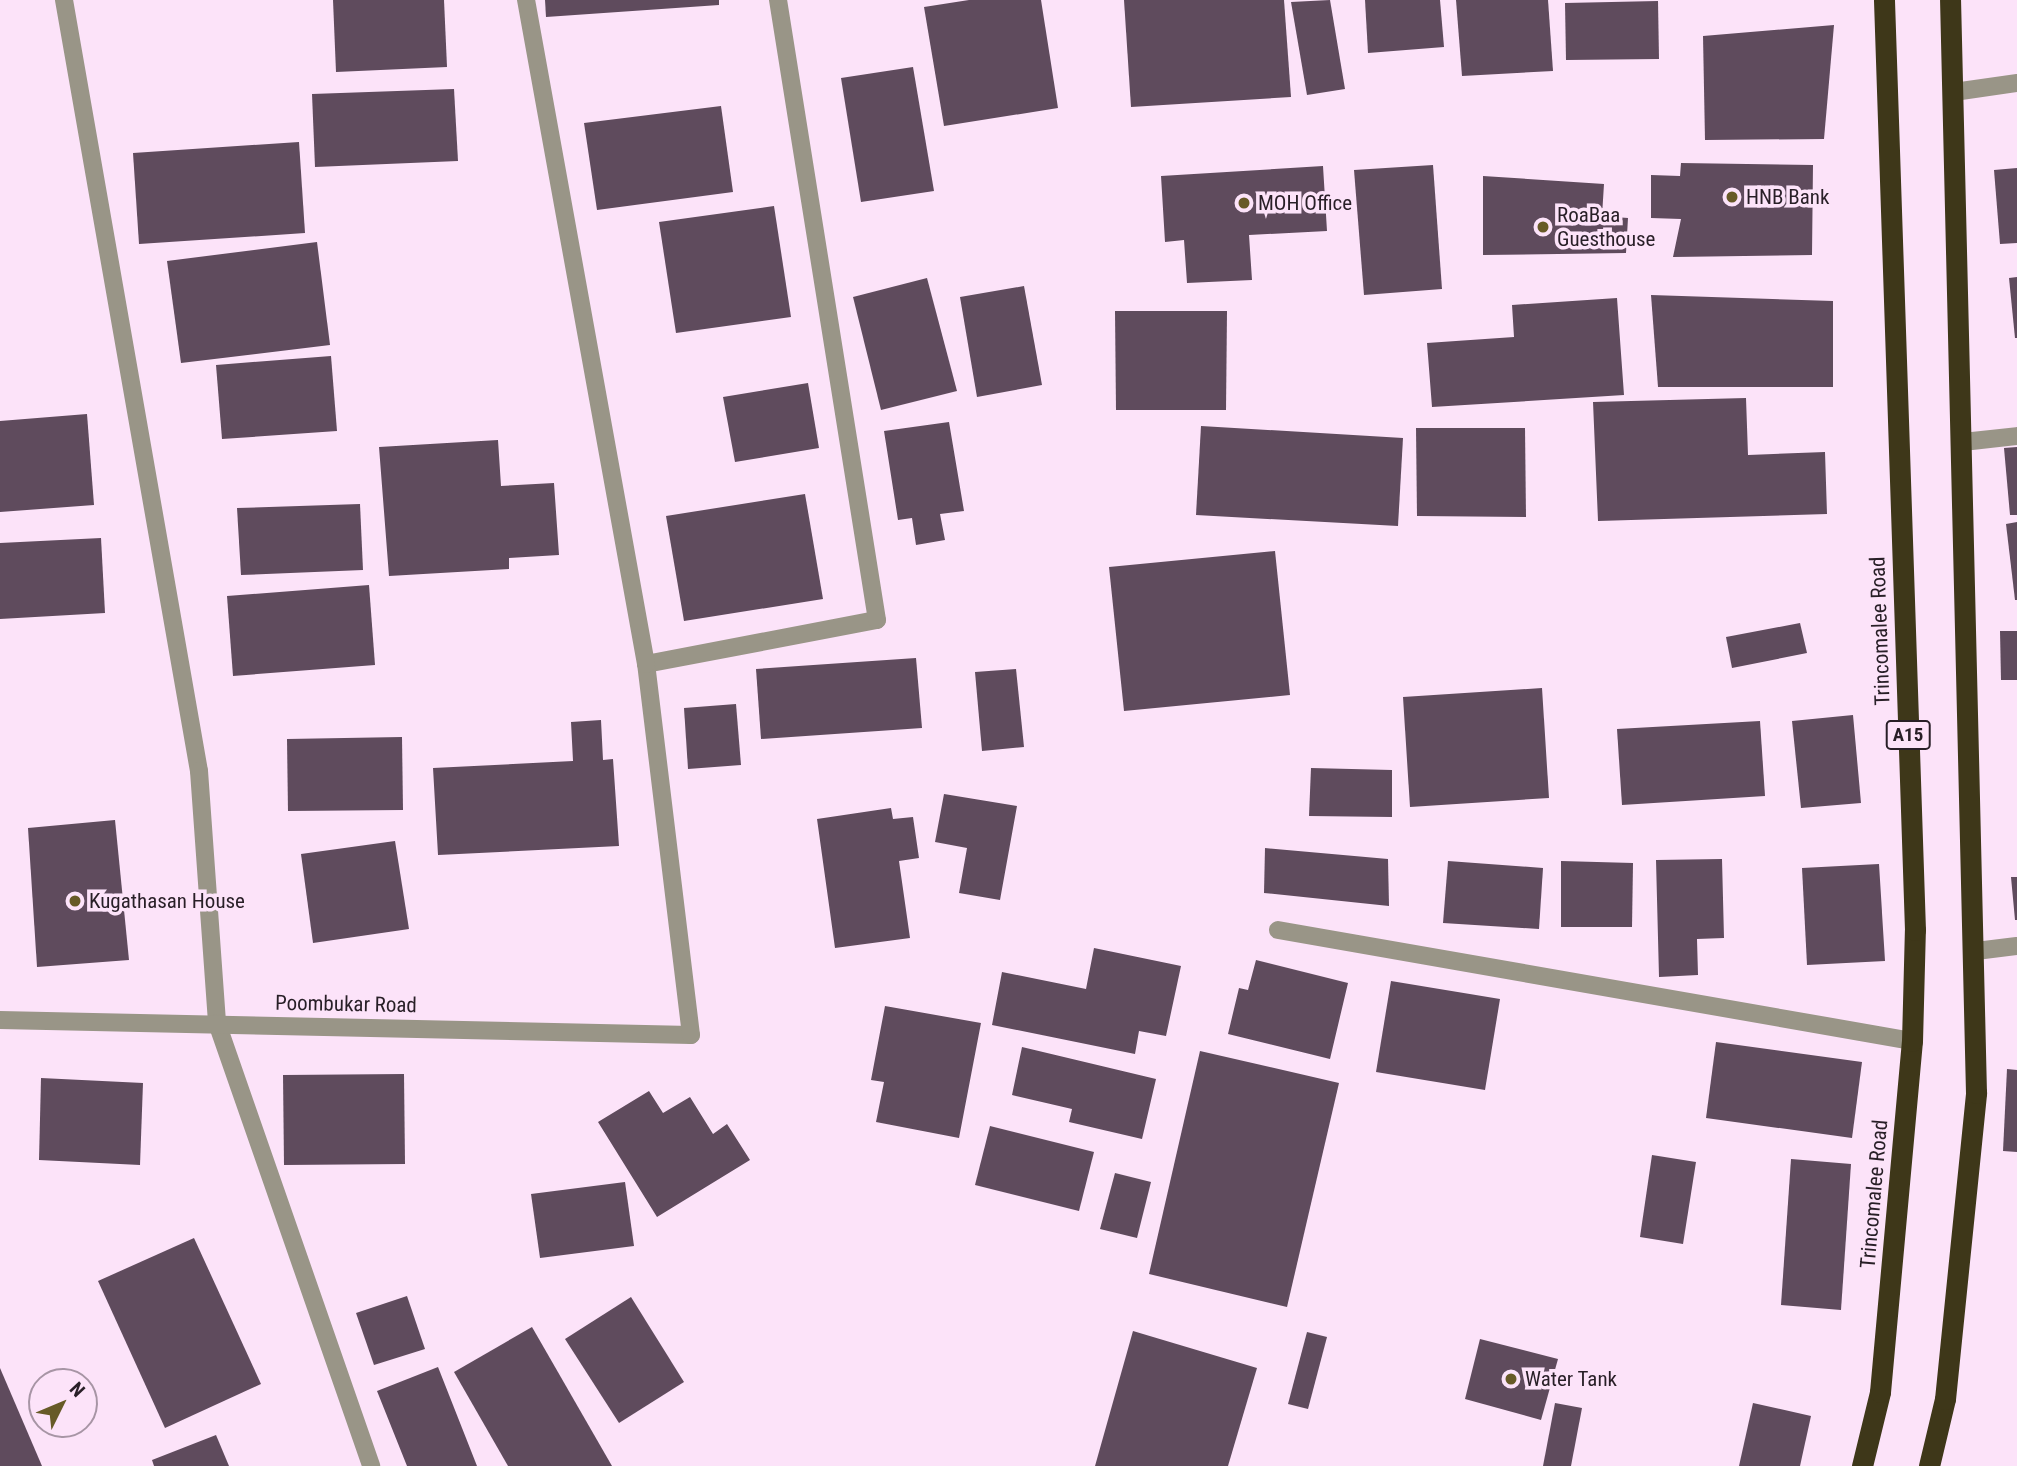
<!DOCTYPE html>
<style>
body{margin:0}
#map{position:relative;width:2017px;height:1466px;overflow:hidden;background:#fce3f9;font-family:"Roboto Condensed",sans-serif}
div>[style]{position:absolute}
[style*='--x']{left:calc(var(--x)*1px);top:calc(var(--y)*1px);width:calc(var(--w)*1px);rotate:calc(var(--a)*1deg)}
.building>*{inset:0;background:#5f4b5d}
.lane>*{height:18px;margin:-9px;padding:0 9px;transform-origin:9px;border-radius:9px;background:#999587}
.street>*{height:18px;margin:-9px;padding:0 9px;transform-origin:9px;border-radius:9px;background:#999587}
.highway>*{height:21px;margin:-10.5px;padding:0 10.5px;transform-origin:10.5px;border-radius:10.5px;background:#3e3719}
.dots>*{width:19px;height:19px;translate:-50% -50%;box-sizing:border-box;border:4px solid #fce3f9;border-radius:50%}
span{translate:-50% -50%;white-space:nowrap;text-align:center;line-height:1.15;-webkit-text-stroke:7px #fce3f9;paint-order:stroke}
.shield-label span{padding:2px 5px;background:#fce3f9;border:2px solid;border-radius:5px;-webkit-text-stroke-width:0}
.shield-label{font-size:19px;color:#281f27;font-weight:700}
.poi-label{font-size:21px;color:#281f27}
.left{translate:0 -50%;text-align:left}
.street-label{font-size:21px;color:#281f27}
.north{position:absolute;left:28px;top:1368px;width:70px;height:70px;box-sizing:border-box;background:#fce3f9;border:2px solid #a795a5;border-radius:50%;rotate:47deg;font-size:19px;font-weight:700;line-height:28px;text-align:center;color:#281f27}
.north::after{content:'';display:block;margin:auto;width:24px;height:32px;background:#675a27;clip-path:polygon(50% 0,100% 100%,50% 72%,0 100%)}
</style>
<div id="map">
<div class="building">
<div style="clip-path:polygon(333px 0,444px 0,447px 67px,336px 72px)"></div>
<div style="clip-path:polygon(545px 0,719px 0,719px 5px,546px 17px)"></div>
<div style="clip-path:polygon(969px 0,1041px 0,1058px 108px,944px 126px,924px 7px)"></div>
<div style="clip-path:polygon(1124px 0,1284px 0,1291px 97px,1131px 107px)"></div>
<div style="clip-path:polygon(1330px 0,1345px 89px,1307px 95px,1291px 2px)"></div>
<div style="clip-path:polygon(1365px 0,1440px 0,1444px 47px,1368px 53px)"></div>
<div style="clip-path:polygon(1456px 0,1548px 0,1553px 71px,1462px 76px)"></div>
<div style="clip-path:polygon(1658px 1px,1659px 59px,1566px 60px,1565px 3px)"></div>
<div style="clip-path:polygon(1834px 25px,1824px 139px,1705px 140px,1703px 36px)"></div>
<div style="clip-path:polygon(913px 67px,934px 191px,861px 202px,841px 78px)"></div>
<div style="clip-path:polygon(454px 89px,458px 161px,315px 167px,312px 94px)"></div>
<div style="clip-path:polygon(721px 106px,733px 192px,597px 210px,584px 123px)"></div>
<div style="clip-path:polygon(299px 142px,305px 233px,139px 244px,133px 153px)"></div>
<div style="clip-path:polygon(1681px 163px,1813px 165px,1812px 255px,1673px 257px,1681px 219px,1651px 218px,1651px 175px,1680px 176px)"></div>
<div style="clip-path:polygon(1433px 165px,1442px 289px,1364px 295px,1354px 170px)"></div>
<div style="clip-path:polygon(1323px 166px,1327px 231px,1249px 235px,1252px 280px,1187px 283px,1184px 240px,1165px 242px,1161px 176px)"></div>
<div style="clip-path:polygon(2017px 168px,2017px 243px,2000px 244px,1994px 170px)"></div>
<div style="clip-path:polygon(1483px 176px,1604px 184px,1602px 216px,1628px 218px,1626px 253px,1483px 255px)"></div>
<div style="clip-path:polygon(774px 206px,791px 317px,676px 333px,659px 222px)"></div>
<div style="clip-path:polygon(317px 242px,330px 345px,181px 363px,167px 261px)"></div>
<div style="clip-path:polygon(2017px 277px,2017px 338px,2015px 338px,2009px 278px)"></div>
<div style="clip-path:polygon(927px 278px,957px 391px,881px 410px,853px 297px)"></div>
<div style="clip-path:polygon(1024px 286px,1042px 385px,977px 397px,960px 297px)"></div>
<div style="clip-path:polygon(1651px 295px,1833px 301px,1833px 387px,1658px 387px)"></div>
<div style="clip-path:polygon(1617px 298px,1624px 395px,1432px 407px,1427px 343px,1514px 337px,1512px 305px)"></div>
<div style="clip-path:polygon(1115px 311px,1227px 311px,1226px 410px,1116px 410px)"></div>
<div style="clip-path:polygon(331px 356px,337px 431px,222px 439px,216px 365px)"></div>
<div style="clip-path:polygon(808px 383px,819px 448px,735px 462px,723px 397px)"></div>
<div style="clip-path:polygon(1746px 398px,1748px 455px,1825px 452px,1827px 514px,1598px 521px,1593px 402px)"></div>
<div style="clip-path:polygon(87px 414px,94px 505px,0 512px,0 421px)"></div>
<div style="clip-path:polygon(949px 422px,964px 511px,940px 514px,945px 540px,916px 545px,912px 518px,898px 520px,884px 431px)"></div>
<div style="clip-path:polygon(1201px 426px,1403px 438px,1398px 526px,1196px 515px)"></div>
<div style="clip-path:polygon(1416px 428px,1525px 428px,1526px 517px,1417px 516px)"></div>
<div style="clip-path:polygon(498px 440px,501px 486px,554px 483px,559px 555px,509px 558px,509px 569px,389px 576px,379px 447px)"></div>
<div style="clip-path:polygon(2017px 447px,2017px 515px,2010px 515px,2004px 448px)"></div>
<div style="clip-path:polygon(805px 494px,823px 599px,684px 621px,666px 516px)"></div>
<div style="clip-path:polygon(360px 504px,363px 570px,241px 575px,237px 508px)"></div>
<div style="clip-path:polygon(2017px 522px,2017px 600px,2015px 600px,2006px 524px)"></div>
<div style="clip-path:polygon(101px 538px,105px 613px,0 619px,0 543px)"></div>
<div style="clip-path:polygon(1275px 551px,1290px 695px,1124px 711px,1109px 567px)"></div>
<div style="clip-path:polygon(369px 585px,375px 665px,233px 676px,227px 596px)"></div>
<div style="clip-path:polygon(1800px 623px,1807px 653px,1732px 668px,1726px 637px)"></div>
<div style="clip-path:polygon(2000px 631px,2017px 631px,2017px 680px,2001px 680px)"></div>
<div style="clip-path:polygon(916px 658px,922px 728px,761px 739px,756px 669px)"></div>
<div style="clip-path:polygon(1016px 669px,1024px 747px,982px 751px,975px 672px)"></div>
<div style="clip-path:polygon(1542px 688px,1549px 798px,1410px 807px,1403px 697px)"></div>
<div style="clip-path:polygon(736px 704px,741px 765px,688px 769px,684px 708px)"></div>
<div style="clip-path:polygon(1853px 715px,1861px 803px,1801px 808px,1792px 721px)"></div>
<div style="clip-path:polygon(601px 720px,603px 760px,613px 759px,619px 846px,438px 855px,433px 768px,573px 761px,571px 722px)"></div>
<div style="clip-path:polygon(1760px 721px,1765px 796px,1622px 805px,1617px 729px)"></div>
<div style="clip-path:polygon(402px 737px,403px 810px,288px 811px,287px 739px)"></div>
<div style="clip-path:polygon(1311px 768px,1392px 770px,1392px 817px,1309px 816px)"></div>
<div style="clip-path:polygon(944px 794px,1017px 806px,1000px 900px,959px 893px,967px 848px,935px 842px)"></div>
<div style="clip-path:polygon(891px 808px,893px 819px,913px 817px,919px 858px,899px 861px,910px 938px,835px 948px,817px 819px)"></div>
<div style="clip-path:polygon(115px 820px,129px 960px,37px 967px,28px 828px)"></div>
<div style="clip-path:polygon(395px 841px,409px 929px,313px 943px,301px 854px)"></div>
<div style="clip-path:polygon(1265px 848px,1388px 859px,1389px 906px,1264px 893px)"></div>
<div style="clip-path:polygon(1722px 859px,1724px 938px,1697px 939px,1698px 975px,1659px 977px,1656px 860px)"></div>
<div style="clip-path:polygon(1448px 861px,1543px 868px,1539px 929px,1443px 923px)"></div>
<div style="clip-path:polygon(1561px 861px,1633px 863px,1632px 927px,1561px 927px)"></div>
<div style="clip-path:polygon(1879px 864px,1885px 961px,1807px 965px,1802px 868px)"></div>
<div style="clip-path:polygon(2011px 877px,2017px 877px,2017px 920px,2015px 920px)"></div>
<div style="clip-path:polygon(1094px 948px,1181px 966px,1166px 1036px,1139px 1031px,1135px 1054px,992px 1025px,1002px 972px,1086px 989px)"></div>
<div style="clip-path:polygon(1256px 960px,1348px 983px,1330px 1059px,1228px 1034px,1239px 988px,1248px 990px)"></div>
<div style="clip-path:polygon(1391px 981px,1500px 999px,1485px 1090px,1376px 1072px)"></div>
<div style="clip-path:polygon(885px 1006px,981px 1023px,959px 1138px,876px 1122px,884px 1082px,871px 1080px)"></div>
<div style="clip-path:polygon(1716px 1042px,1862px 1062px,1852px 1138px,1706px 1118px)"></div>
<div style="clip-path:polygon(1022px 1047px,1156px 1079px,1142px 1139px,1069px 1122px,1072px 1109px,1012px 1095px)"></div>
<div style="clip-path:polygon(1200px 1051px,1339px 1083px,1287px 1307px,1149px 1274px)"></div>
<div style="clip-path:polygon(2007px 1069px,2017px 1070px,2017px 1152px,2003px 1151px)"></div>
<div style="clip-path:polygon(404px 1074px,405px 1164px,284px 1165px,283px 1075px)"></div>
<div style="clip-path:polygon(41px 1078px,143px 1083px,140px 1165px,39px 1160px)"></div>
<div style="clip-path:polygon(649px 1091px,663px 1113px,690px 1097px,713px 1134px,727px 1124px,750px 1160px,657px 1217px,598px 1122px)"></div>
<div style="clip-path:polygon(990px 1126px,1094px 1152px,1079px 1211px,975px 1185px)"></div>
<div style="clip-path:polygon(1652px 1155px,1696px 1162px,1683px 1244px,1640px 1237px)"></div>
<div style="clip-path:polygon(1791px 1159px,1851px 1164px,1841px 1310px,1781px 1305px)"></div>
<div style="clip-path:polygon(1115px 1173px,1151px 1182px,1137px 1238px,1100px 1229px)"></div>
<div style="clip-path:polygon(625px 1182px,634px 1246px,540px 1258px,531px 1194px)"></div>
<div style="clip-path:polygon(194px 1238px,261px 1384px,165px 1428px,98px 1281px)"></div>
<div style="clip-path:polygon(407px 1296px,425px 1349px,374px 1365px,356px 1313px)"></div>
<div style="clip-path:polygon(631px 1297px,684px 1382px,619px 1423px,565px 1339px)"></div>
<div style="clip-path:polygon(532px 1327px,612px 1466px,508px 1466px,454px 1372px)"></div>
<div style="clip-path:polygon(1133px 1331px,1257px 1368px,1228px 1466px,1095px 1466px)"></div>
<div style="clip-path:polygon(1307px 1332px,1327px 1337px,1308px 1409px,1288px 1404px)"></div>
<div style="clip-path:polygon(1480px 1339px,1558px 1359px,1541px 1420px,1465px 1399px)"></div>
<div style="clip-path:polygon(438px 1367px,477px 1466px,407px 1466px,377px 1391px)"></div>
<div style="clip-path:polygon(0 1368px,42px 1466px,0 1466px)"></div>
<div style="clip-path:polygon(1555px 1403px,1582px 1408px,1571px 1466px,1543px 1466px)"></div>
<div style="clip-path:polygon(1753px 1403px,1811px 1416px,1800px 1466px,1739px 1466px)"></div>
<div style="clip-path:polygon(216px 1435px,229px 1466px,154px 1466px,152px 1460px)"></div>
</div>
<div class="lane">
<div style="--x:1954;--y:92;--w:64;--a:-8.1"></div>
<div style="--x:1278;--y:930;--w:644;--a:9.93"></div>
</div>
<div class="street">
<div style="--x:64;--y:0;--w:783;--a:80.07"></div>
<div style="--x:199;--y:771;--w:253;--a:85.9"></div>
<div style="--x:217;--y:1023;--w:469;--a:70.8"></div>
<div style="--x:1963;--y:442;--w:54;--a:-6.3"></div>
<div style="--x:646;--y:664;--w:235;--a:-10.8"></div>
<div style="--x:877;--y:620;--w:628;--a:-99.07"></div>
<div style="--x:1976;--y:951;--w:41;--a:-7"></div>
<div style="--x:0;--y:1020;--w:691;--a:1.24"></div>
<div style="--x:691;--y:1035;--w:374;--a:-96.9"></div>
<div style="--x:646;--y:664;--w:675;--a:-100.24"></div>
</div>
<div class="highway">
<div style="--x:1862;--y:1466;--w:76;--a:-76.3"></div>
<div style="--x:1880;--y:1392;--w:352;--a:-84.8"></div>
<div style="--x:1912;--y:1041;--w:111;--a:-88.5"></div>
<div style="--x:1915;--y:930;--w:931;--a:-91.91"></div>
<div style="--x:1929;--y:1466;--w:69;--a:-76.6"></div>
<div style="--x:1945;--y:1399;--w:308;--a:-84.2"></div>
<div style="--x:1976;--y:1093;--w:1093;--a:-91.36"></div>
</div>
<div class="dots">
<div style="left:1732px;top:197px;background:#675a27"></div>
<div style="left:1244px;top:203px;background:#675a27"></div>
<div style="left:1543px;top:227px;background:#675a27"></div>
<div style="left:75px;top:901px;background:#675a27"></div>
<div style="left:1511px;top:1379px;background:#675a27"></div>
</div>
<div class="shield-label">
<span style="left:1908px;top:735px">A15</span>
</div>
<div class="poi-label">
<span class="left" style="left:1746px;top:197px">HNB Bank</span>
<span class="left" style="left:1258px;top:203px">MOH Office</span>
<span class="left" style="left:1557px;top:227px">RoaBaa<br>Guesthouse</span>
<span class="left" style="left:89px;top:901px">Kugathasan House</span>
<span class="left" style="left:1525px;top:1379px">Water Tank</span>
</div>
<div class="street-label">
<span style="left:1880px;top:631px;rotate:-92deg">Trincomalee Road</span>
<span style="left:346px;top:1004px;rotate:1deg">Poombukar Road</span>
<span style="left:1874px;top:1194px;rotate:-85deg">Trincomalee Road</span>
</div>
<div class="north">N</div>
</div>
